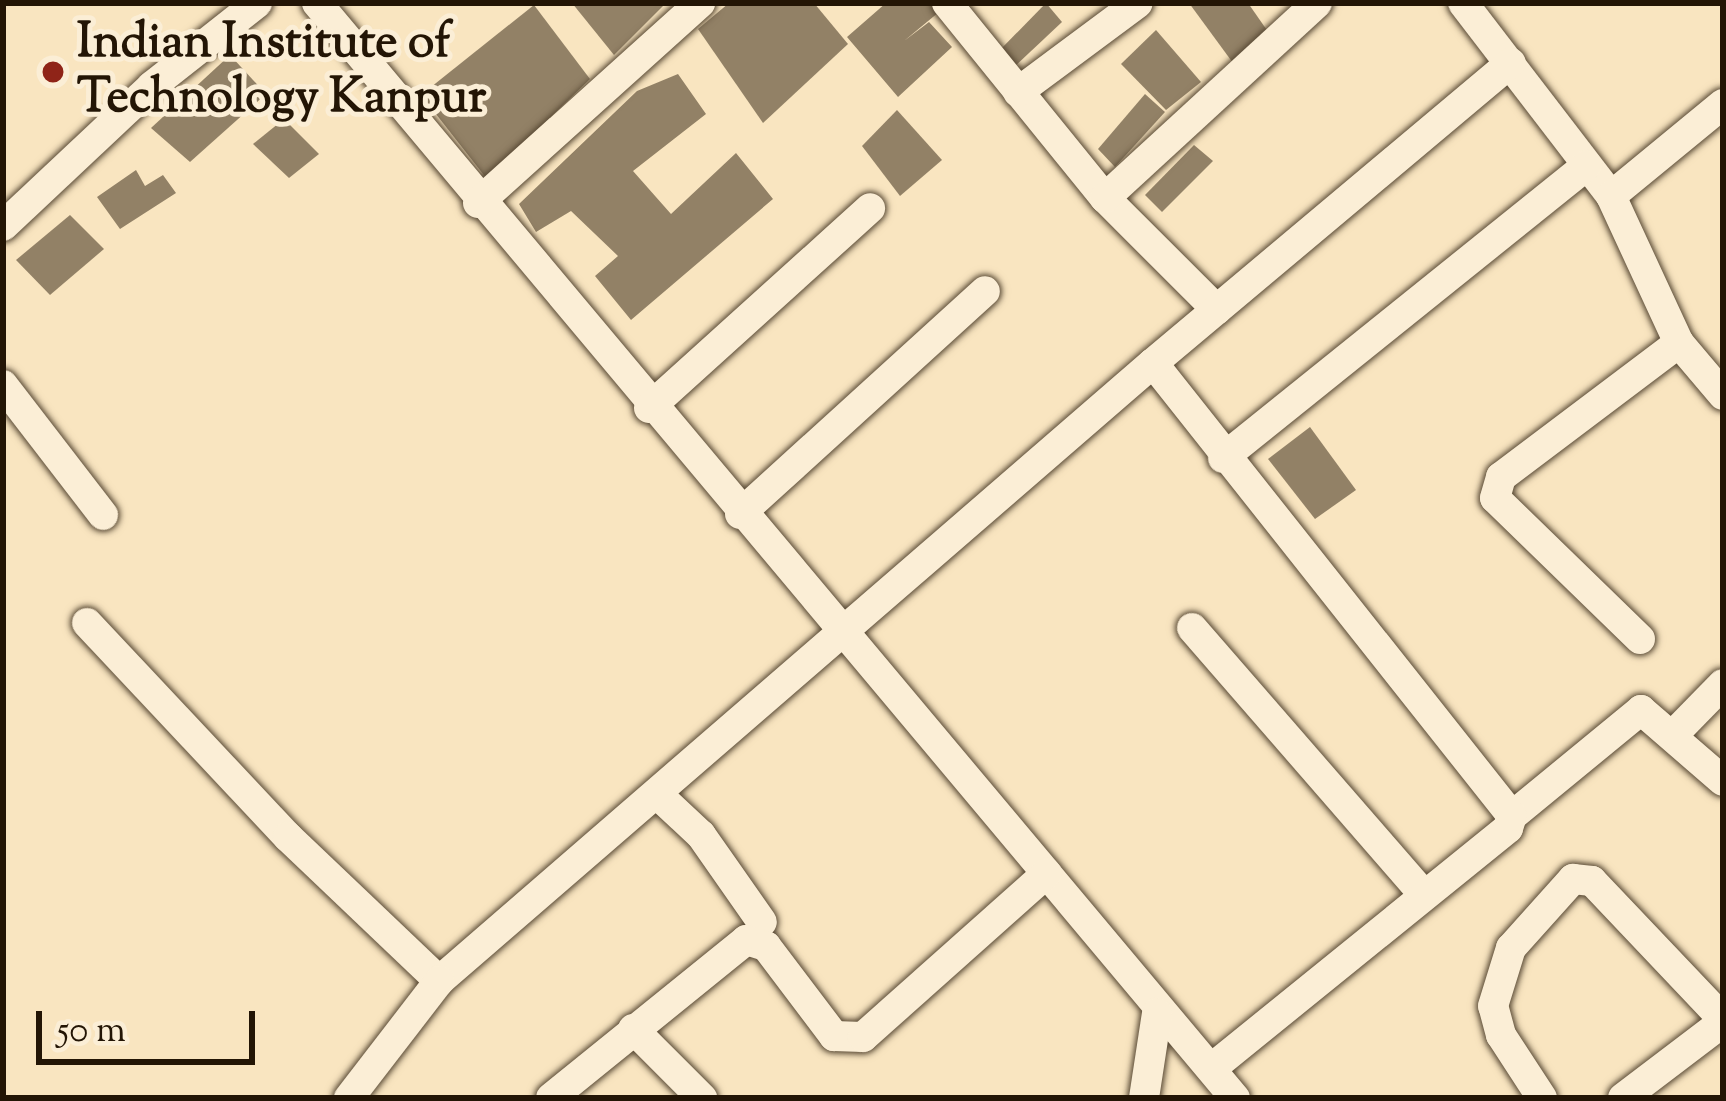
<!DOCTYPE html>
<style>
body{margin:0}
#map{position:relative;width:1726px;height:1101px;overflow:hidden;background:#f9e5c0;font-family:"Sorts Mill Goudy",serif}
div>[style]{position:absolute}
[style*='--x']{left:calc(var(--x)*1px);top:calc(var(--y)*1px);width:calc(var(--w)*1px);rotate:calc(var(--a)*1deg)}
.building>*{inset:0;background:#928166}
.roads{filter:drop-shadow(0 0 3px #584934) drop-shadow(0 0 3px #584934)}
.street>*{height:30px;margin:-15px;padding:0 15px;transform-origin:15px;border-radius:15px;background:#fbeed6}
.dots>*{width:33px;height:33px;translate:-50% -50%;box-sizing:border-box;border:6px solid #fbeed6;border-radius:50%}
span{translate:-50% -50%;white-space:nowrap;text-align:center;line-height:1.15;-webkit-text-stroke:10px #fbeed6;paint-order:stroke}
.poi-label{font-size:48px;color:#231505;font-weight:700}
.left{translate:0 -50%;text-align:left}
.frame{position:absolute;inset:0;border:6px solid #231505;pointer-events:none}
.scale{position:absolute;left:36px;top:1011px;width:219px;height:54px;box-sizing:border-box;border:6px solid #231505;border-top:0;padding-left:15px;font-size:36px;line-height:42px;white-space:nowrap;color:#231505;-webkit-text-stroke:9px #fbeed6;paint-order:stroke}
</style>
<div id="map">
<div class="building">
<div style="clip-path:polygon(572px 3px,666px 3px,614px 55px)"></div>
<div style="clip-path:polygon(729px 3px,814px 3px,848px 44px,763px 123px,698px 29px)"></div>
<div style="clip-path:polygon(886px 3px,930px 3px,939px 12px,904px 41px,929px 22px,952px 47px,898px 97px,847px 37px)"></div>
<div style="clip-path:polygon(1046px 3px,1062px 22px,1014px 67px,998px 52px)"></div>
<div style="clip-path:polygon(1189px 3px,1248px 3px,1271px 36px,1233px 63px)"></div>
<div style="clip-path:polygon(534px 5px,590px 79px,487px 179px,421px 95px)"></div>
<div style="clip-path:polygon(1156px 30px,1201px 82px,1166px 110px,1121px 64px)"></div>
<div style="clip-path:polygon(230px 55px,266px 94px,190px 162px,151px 128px)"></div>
<div style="clip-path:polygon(678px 74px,706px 114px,633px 171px,671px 214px,736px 153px,773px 199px,631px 320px,595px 276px,618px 256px,571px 211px,536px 232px,519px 204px,637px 91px)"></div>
<div style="clip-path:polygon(1145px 94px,1165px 112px,1115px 167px,1098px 149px)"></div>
<div style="clip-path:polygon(897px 110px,942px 160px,900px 196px,862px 146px)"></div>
<div style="clip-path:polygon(284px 119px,319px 154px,289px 178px,253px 144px)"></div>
<div style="clip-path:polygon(1194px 145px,1213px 161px,1162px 212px,1145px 195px)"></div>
<div style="clip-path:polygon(136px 170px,145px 186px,163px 175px,176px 193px,120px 229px,97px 197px)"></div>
<div style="clip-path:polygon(70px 215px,104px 249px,50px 295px,16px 260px)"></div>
<div style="clip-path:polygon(1310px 427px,1356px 490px,1315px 519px,1268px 459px)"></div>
</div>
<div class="roads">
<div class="street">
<div style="--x:317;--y:3;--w:1429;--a:50.03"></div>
<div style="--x:947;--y:3;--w:251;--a:51"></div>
<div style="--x:1105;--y:198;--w:158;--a:45"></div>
<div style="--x:1463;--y:3;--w:243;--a:52.5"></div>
<div style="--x:1611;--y:196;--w:162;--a:65.2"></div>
<div style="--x:1679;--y:343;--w:68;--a:49.8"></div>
<div style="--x:1018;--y:92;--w:149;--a:-36.6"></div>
<div style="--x:1611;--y:196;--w:145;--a:-39.4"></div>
<div style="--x:1105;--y:198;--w:288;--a:-42.6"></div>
<div style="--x:478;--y:203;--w:299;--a:-42"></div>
<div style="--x:3;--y:226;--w:204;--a:-43.2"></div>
<div style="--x:152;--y:86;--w:134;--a:-38.3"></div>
<div style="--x:3;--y:385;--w:164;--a:52.4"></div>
<div style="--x:649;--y:408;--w:298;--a:-42.1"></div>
<div style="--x:1223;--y:458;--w:467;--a:-38.8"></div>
<div style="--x:740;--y:514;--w:331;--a:-42.3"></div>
<div style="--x:87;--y:623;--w:294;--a:46.8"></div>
<div style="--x:288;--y:837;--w:209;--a:43.6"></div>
<div style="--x:439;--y:981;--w:944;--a:-40.88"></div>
<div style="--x:1192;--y:628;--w:349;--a:49"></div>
<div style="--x:1640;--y:639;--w:202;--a:-135.8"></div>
<div style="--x:1495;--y:498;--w:22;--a:-74"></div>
<div style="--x:1501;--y:477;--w:223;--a:-37"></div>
<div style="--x:1673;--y:735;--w:71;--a:-45.6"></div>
<div style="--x:657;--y:794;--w:60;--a:43"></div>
<div style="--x:701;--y:835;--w:106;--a:55"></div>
<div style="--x:1512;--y:816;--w:167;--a:-39.4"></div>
<div style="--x:1641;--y:710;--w:108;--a:40.9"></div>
<div style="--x:633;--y:1029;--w:98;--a:45"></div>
<div style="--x:1212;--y:1068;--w:381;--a:-39"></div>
<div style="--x:1508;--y:828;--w:13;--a:-72"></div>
<div style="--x:1512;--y:816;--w:578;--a:-128.4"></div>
<div style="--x:1153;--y:363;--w:467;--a:-40"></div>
<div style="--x:349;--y:1098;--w:148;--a:-52.4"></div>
<div style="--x:551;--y:1098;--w:251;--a:-39"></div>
<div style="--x:746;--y:940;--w:21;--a:17"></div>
<div style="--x:766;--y:946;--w:113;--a:52.9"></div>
<div style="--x:834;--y:1036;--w:29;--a:2"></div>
<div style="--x:863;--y:1037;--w:246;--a:-41.7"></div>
<div style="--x:1144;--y:1098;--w:86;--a:-81.3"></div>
<div style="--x:1542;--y:1098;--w:75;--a:-123.1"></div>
<div style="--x:1501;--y:1035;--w:30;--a:-105"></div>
<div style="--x:1493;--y:1006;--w:61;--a:-72.8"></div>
<div style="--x:1511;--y:948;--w:93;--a:-48.1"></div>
<div style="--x:1573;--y:879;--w:19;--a:6"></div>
<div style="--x:1592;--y:881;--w:190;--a:46.5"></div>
<div style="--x:1623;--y:1098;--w:126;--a:-37.2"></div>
</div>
</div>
<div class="dots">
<div style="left:53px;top:72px;background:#8f2418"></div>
</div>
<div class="poi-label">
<span class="left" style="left:77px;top:72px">Indian Institute of<br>Technology Kanpur</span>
</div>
<div class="frame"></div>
<div class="scale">50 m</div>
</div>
